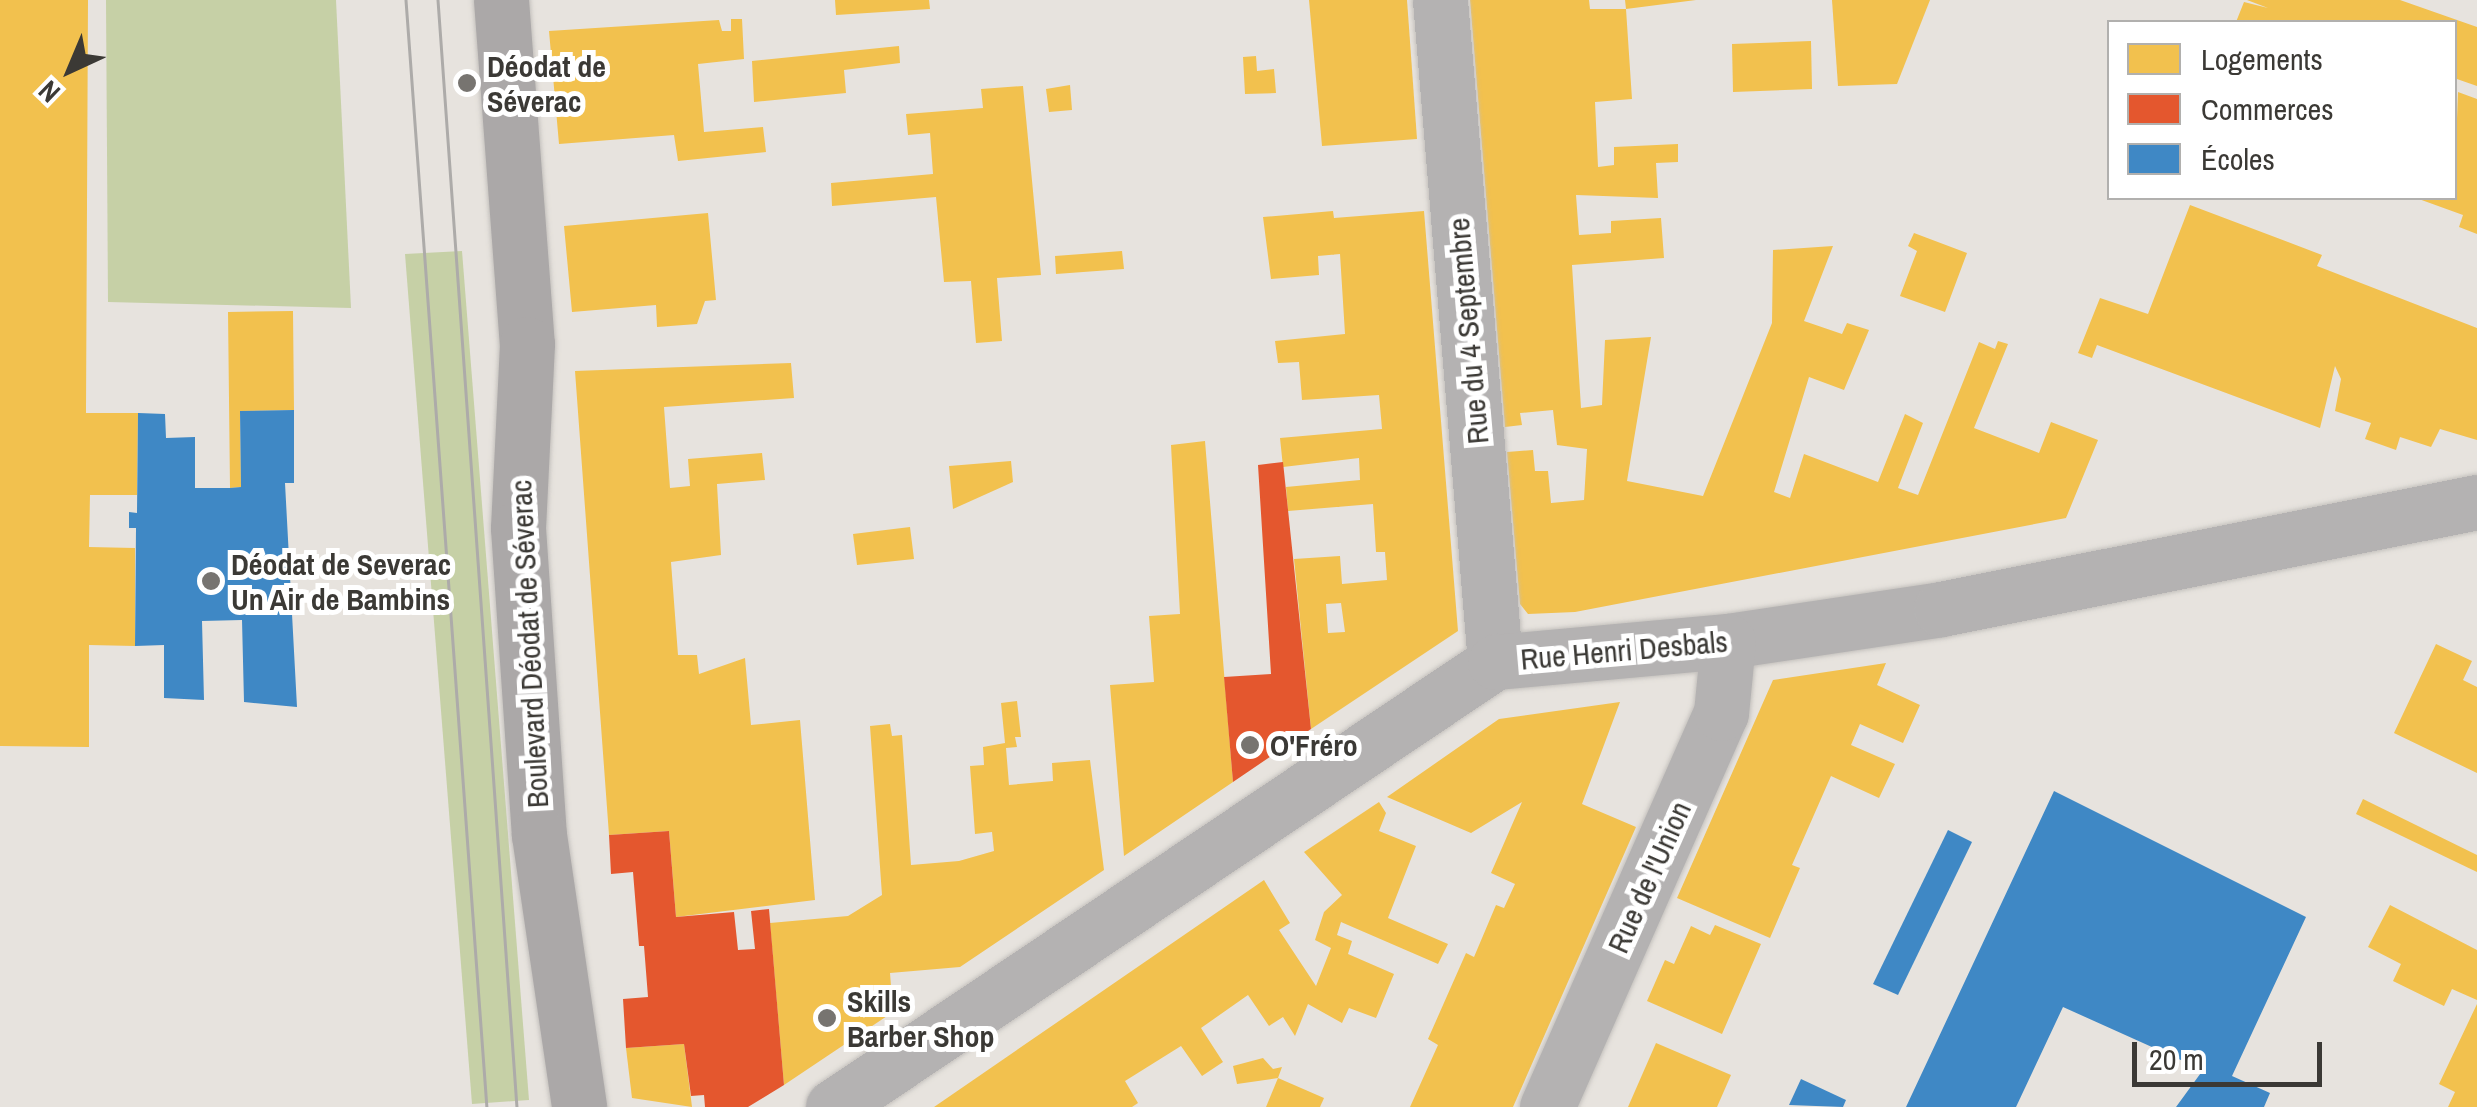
<!DOCTYPE html>
<meta charset="utf-8">
<style>
body{margin:0}
#map{position:relative;width:2477px;height:1107px;overflow:hidden;background:#e7e3de;font-family:"Archivo Narrow",sans-serif}
div>[style]{position:absolute}
[style*='--x']{left:calc(var(--x)*1px);top:calc(var(--y)*1px);width:calc(var(--w)*1px);rotate:calc(var(--a)*1deg)}
.green>*{inset:0;background:#c6d0a6}
.homes>*{inset:0;background:#f2c14e}
.shops>*{inset:0;background:#e4572e}
.schools>*{inset:0;background:#3f88c5}
.roads{filter:drop-shadow(0 0 2px #c4c1bd) drop-shadow(0 0 2px #c4c1bd)}
.street>*{height:55px;margin:-27.5px;padding:0 27.5px;transform-origin:27.5px;border-radius:27.5px;background:#b4b2b2}
.secondary>*{height:55px;margin:-27.5px;padding:0 27.5px;transform-origin:27.5px;border-radius:27.5px;background:#aba8a8}
.tram>*{height:2.5px;margin:-1.25px;padding:0 1.25px;transform-origin:1.25px;border-radius:1.25px;background:#adaba9}
.dots>*{width:28px;height:28px;translate:-50% -50%;box-sizing:border-box;border:5px solid #fff;border-radius:50%}
span{translate:-50% -50%;white-space:nowrap;text-align:center;line-height:1.15;-webkit-text-stroke:10px #fff;paint-order:stroke}
.poi-label{font-size:30px;color:#3b3935;font-weight:700}
.left{translate:0 -50%;text-align:left}
.street-label{font-size:30px;color:#3b3935}
.legend{position:absolute;left:2107px;top:20px;width:350px;height:180px;box-sizing:border-box;background:#fff;border:2px solid #b1b0ae;margin:0;padding:12px 18px;list-style:none;font-size:30px;color:#3b3935}
.legend li{display:flex;align-items:center;gap:20px;height:50px}
.legend b{width:50px;border:2px solid #b1b0ae}
.north{position:absolute;left:20px;top:20px;width:100px;height:100px;-webkit-text-stroke:8px #fff;paint-order:stroke;rotate:224deg;font-size:28px;font-weight:700;line-height:40px;text-align:center;color:#3b3935}
.north::after{content:'';display:block;margin:auto;width:35px;height:45px;background:#3b3935;clip-path:polygon(50% 0,100% 100%,50% 72%,0 100%)}
.scale{position:absolute;left:2132px;top:1042px;width:190px;height:45px;box-sizing:border-box;border:5px solid #3b3935;border-top:0;padding-left:12px;font-size:30px;line-height:35px;white-space:nowrap;color:#3b3935;-webkit-text-stroke:8px #fff;paint-order:stroke}
</style>
<div id="map">
<div class="green">
<div style="clip-path:polygon(106px 0,336px 0,351px 308px,108px 302px)"></div>
<div style="clip-path:polygon(462px 251px,529px 1100px,472px 1104px,405px 254px)"></div>
</div>
<div class="homes">
<div style="clip-path:polygon(0 0,88px 0,86px 413px,138px 413px,137px 495px,90px 495px,89px 547px,135px 548px,135px 646px,89px 645px,89px 747px,0 746px)"></div>
<div style="clip-path:polygon(835px 0,929px 0,930px 9px,836px 15px)"></div>
<div style="clip-path:polygon(1309px 0,1407px 0,1417px 139px,1322px 146px)"></div>
<div style="clip-path:polygon(1470px 0,1589px 0,1590px 9px,1626px 9px,1625px 0,1696px 0,1626px 9px,1632px 99px,1595px 102px,1598px 167px,1614px 165px,1614px 147px,1678px 144px,1678px 162px,1656px 163px,1658px 198px,1576px 195px,1579px 235px,1611px 233px,1611px 221px,1661px 218px,1664px 258px,1572px 265px,1581px 408px,1602px 405px,1605px 340px,1651px 337px,1627px 481px,1703px 496px,1772px 323px,1773px 250px,1833px 246px,1804px 321px,1842px 334px,1847px 323px,1869px 330px,1844px 390px,1809px 377px,1774px 492px,1790px 498px,1804px 454px,1878px 482px,1905px 414px,1923px 423px,1898px 488px,1918px 495px,1979px 342px,1995px 349px,1998px 341px,2008px 344px,1974px 428px,2039px 453px,2051px 422px,2098px 440px,2066px 518px,1575px 612px,1528px 614px,1520px 604px,1507px 452px,1533px 450px,1535px 471px,1548px 471px,1551px 503px,1584px 500px,1587px 449px,1557px 445px,1553px 410px,1520px 413px,1522px 425px,1505px 427px)"></div>
<div style="clip-path:polygon(1832px 0,1930px 0,1897px 84px,1838px 86px)"></div>
<div style="clip-path:polygon(2247px 0,2400px 0,2477px 27px,2477px 86px,2454px 78px,2454px 22px,2236px 22px,2244px 2px,2268px 8px)"></div>
<div style="clip-path:polygon(731px 19px,742px 19px,744px 59px,698px 64px,704px 132px,763px 127px,766px 152px,678px 161px,674px 135px,559px 144px,549px 31px,719px 20px,722px 31px,731px 31px)"></div>
<div style="clip-path:polygon(1811px 41px,1812px 89px,1733px 92px,1732px 44px)"></div>
<div style="clip-path:polygon(899px 46px,900px 63px,844px 70px,846px 93px,754px 102px,752px 61px)"></div>
<div style="clip-path:polygon(1256px 56px,1257px 71px,1274px 69px,1276px 93px,1245px 94px,1243px 57px)"></div>
<div style="clip-path:polygon(1070px 85px,1072px 110px,1049px 112px,1046px 89px)"></div>
<div style="clip-path:polygon(1023px 86px,1041px 275px,997px 278px,1002px 341px,976px 343px,971px 281px,944px 282px,936px 197px,832px 206px,831px 183px,933px 174px,930px 133px,908px 135px,906px 114px,983px 108px,981px 89px)"></div>
<div style="clip-path:polygon(2458px 92px,2477px 99px,2477px 234px,2459px 227px,2463px 215px,2416px 198px,2454px 198px)"></div>
<div style="clip-path:polygon(2190px 205px,2322px 255px,2317px 266px,2477px 328px,2477px 440px,2440px 429px,2431px 447px,2400px 437px,2396px 450px,2365px 439px,2371px 423px,2335px 411px,2341px 379px,2335px 366px,2320px 428px,2097px 345px,2092px 358px,2078px 353px,2100px 298px,2148px 314px)"></div>
<div style="clip-path:polygon(evenodd,1333px 211px,1334px 218px,1424px 211px,1458px 631px,1311px 729px,1294px 559px,1340px 556px,1342px 584px,1387px 580px,1385px 552px,1376px 552px,1373px 504px,1288px 511px,1286px 487px,1360px 480px,1359px 458px,1283px 467px,1280px 438px,1382px 429px,1379px 395px,1302px 400px,1299px 362px,1278px 363px,1275px 341px,1345px 334px,1340px 254px,1318px 256px,1319px 275px,1271px 279px,1263px 217px,1333px 211px,1341px 603px,1345px 632px,1328px 633px,1326px 604px,1341px 603px)"></div>
<div style="clip-path:polygon(708px 213px,716px 300px,705px 301px,697px 324px,657px 327px,656px 305px,572px 312px,564px 226px)"></div>
<div style="clip-path:polygon(1914px 233px,1967px 253px,1945px 312px,1900px 296px,1917px 251px,1908px 246px)"></div>
<div style="clip-path:polygon(1122px 251px,1124px 269px,1056px 274px,1055px 256px)"></div>
<div style="clip-path:polygon(293px 311px,294px 410px,240px 411px,241px 487px,230px 488px,228px 312px)"></div>
<div style="clip-path:polygon(791px 363px,794px 398px,664px 407px,670px 488px,690px 486px,688px 459px,762px 453px,765px 480px,717px 484px,721px 555px,671px 562px,678px 655px,697px 655px,699px 674px,745px 658px,751px 725px,800px 720px,815px 900px,676px 917px,669px 831px,609px 835px,575px 371px)"></div>
<div style="clip-path:polygon(1205px 441px,1233px 782px,1124px 856px,1110px 685px,1154px 682px,1149px 616px,1180px 614px,1171px 445px)"></div>
<div style="clip-path:polygon(1011px 461px,1013px 482px,953px 509px,949px 466px)"></div>
<div style="clip-path:polygon(910px 527px,914px 559px,857px 565px,853px 534px)"></div>
<div style="clip-path:polygon(2436px 644px,2472px 661px,2463px 680px,2477px 687px,2477px 773px,2394px 733px)"></div>
<div style="clip-path:polygon(1886px 663px,1877px 685px,1920px 705px,1903px 743px,1860px 724px,1851px 745px,1895px 764px,1879px 798px,1831px 776px,1792px 865px,1800px 868px,1770px 938px,1677px 898px,1773px 680px)"></div>
<div style="clip-path:polygon(1017px 701px,1021px 737px,1015px 737px,1017px 747px,1006px 748px,1009px 785px,1053px 781px,1052px 763px,1090px 760px,1104px 870px,960px 967px,890px 973px,893px 1012px,784px 1085px,770px 923px,848px 916px,882px 895px,870px 726px,890px 724px,892px 736px,902px 735px,911px 865px,959px 861px,994px 851px,992px 832px,975px 834px,970px 766px,984px 765px,983px 747px,1005px 743px,1001px 703px)"></div>
<div style="clip-path:polygon(1620px 702px,1582px 804px,1636px 827px,1513px 1107px,1410px 1107px,1438px 1045px,1428px 1039px,1466px 953px,1474px 957px,1496px 905px,1504px 908px,1515px 884px,1491px 873px,1522px 802px,1471px 833px,1387px 797px,1499px 719px)"></div>
<div style="clip-path:polygon(2363px 799px,2477px 855px,2477px 872px,2356px 814px)"></div>
<div style="clip-path:polygon(1379px 802px,1386px 813px,1379px 831px,1416px 846px,1388px 918px,1448px 944px,1438px 964px,1341px 922px,1337px 935px,1352px 941px,1348px 954px,1394px 974px,1376px 1018px,1349px 1008px,1342px 1023px,1308px 1004px,1295px 1036px,1283px 1017px,1269px 1026px,1248px 995px,1201px 1028px,1223px 1062px,1202px 1076px,1181px 1046px,1125px 1081px,1138px 1103px,1132px 1107px,934px 1107px,1264px 880px,1290px 923px,1279px 930px,1316px 986px,1331px 948px,1315px 940px,1324px 912px,1342px 895px,1304px 852px)"></div>
<div style="clip-path:polygon(2390px 905px,2477px 950px,2477px 1000px,2452px 989px,2444px 1006px,2393px 981px,2401px 964px,2368px 947px)"></div>
<div style="clip-path:polygon(1715px 925px,1761px 944px,1722px 1034px,1647px 1001px,1665px 960px,1674px 964px,1691px 926px,1710px 935px)"></div>
<div style="clip-path:polygon(2477px 1004px,2477px 1107px,2448px 1107px,2455px 1092px,2439px 1084px)"></div>
<div style="clip-path:polygon(1656px 1043px,1731px 1075px,1717px 1107px,1628px 1107px)"></div>
<div style="clip-path:polygon(684px 1044px,692px 1107px,632px 1098px,626px 1048px)"></div>
<div style="clip-path:polygon(1263px 1058px,1273px 1069px,1282px 1067px,1278px 1078px,1237px 1084px,1233px 1066px)"></div>
<div style="clip-path:polygon(1278px 1078px,1324px 1098px,1320px 1107px,1266px 1107px)"></div>
</div>
<div class="shops">
<div style="clip-path:polygon(1283px 462px,1311px 729px,1233px 782px,1224px 677px,1271px 674px,1258px 465px)"></div>
<div style="clip-path:polygon(669px 831px,676px 917px,734px 912px,738px 950px,755px 949px,751px 911px,769px 909px,784px 1085px,748px 1107px,705px 1107px,704px 1095px,691px 1096px,684px 1044px,626px 1048px,623px 999px,648px 997px,644px 946px,639px 946px,633px 872px,611px 874px,609px 835px)"></div>
</div>
<div class="schools">
<div style="clip-path:polygon(294px 410px,294px 483px,285px 483px,297px 707px,244px 702px,242px 620px,202px 621px,204px 700px,164px 698px,164px 645px,135px 646px,136px 528px,129px 528px,129px 512px,137px 513px,138px 413px,165px 414px,166px 438px,195px 437px,195px 488px,230px 488px,241px 487px,240px 411px)"></div>
<div style="clip-path:polygon(2054px 791px,2306px 917px,2232px 1076px,2270px 1093px,2264px 1107px,2176px 1107px,2203px 1070px,2063px 1007px,2016px 1107px,1906px 1107px)"></div>
<div style="clip-path:polygon(1948px 830px,1972px 842px,1898px 995px,1873px 984px)"></div>
<div style="clip-path:polygon(1801px 1079px,1846px 1100px,1843px 1107px,1789px 1105px)"></div>
</div>
<div class="roads">
<div class="street">
<div style="--x:1440;--y:0;--w:664;--a:85.25"></div>
<div style="--x:833;--y:1107;--w:798;--a:-33.91"></div>
<div style="--x:1495;--y:662;--w:234;--a:-5.2"></div>
<div style="--x:1728;--y:641;--w:215;--a:-8.5"></div>
<div style="--x:1941;--y:609;--w:547;--a:-11.29"></div>
<div style="--x:1547;--y:1107;--w:431;--a:-66.2"></div>
<div style="--x:1721;--y:713;--w:72;--a:-84.4"></div>
</div>
<div class="secondary">
<div style="--x:501;--y:0;--w:345;--a:85.7"></div>
<div style="--x:527;--y:344;--w:184;--a:92.8"></div>
<div style="--x:518;--y:528;--w:308;--a:86.1"></div>
<div style="--x:539;--y:835;--w:275;--a:81.6"></div>
</div>
</div>
<div class="tram">
<div style="--x:406;--y:0;--w:1110;--a:85.82"></div>
<div style="--x:438;--y:0;--w:1110;--a:85.92"></div>
</div>
<div class="dots">
<div style="left:467px;top:83px;background:#777470"></div>
<div style="left:211px;top:581px;background:#777470"></div>
<div style="left:1250px;top:745px;background:#777470"></div>
<div style="left:827px;top:1018px;background:#777470"></div>
</div>
<div class="poi-label">
<span class="left" style="left:487px;top:83px">Déodat de<br>Séverac</span>
<span class="left" style="left:231px;top:581px">Déodat de Severac<br>Un Air de Bambins</span>
<span class="left" style="left:1270px;top:745px">O'Fréro</span>
<span class="left" style="left:847px;top:1018px">Skills<br>Barber Shop</span>
</div>
<div class="street-label">
<span style="left:1468px;top:331px;rotate:-95deg">Rue du 4 Septembre</span>
<span style="left:529px;top:644px;rotate:-93deg">Boulevard Déodat de Séverac</span>
<span style="left:1624px;top:650px;rotate:-5deg">Rue Henri Desbals</span>
<span style="left:1649px;top:877px;rotate:-66deg">Rue de l'Union</span>
</div>
<ul class="legend">
<li><b style="height:28px;background:#f2c14e"></b>Logements</li>
<li><b style="height:28px;background:#e4572e"></b>Commerces</li>
<li><b style="height:28px;background:#3f88c5"></b>Écoles</li>
</ul>
<div class="north">N</div>
<div class="scale">20 m</div>
</div>
